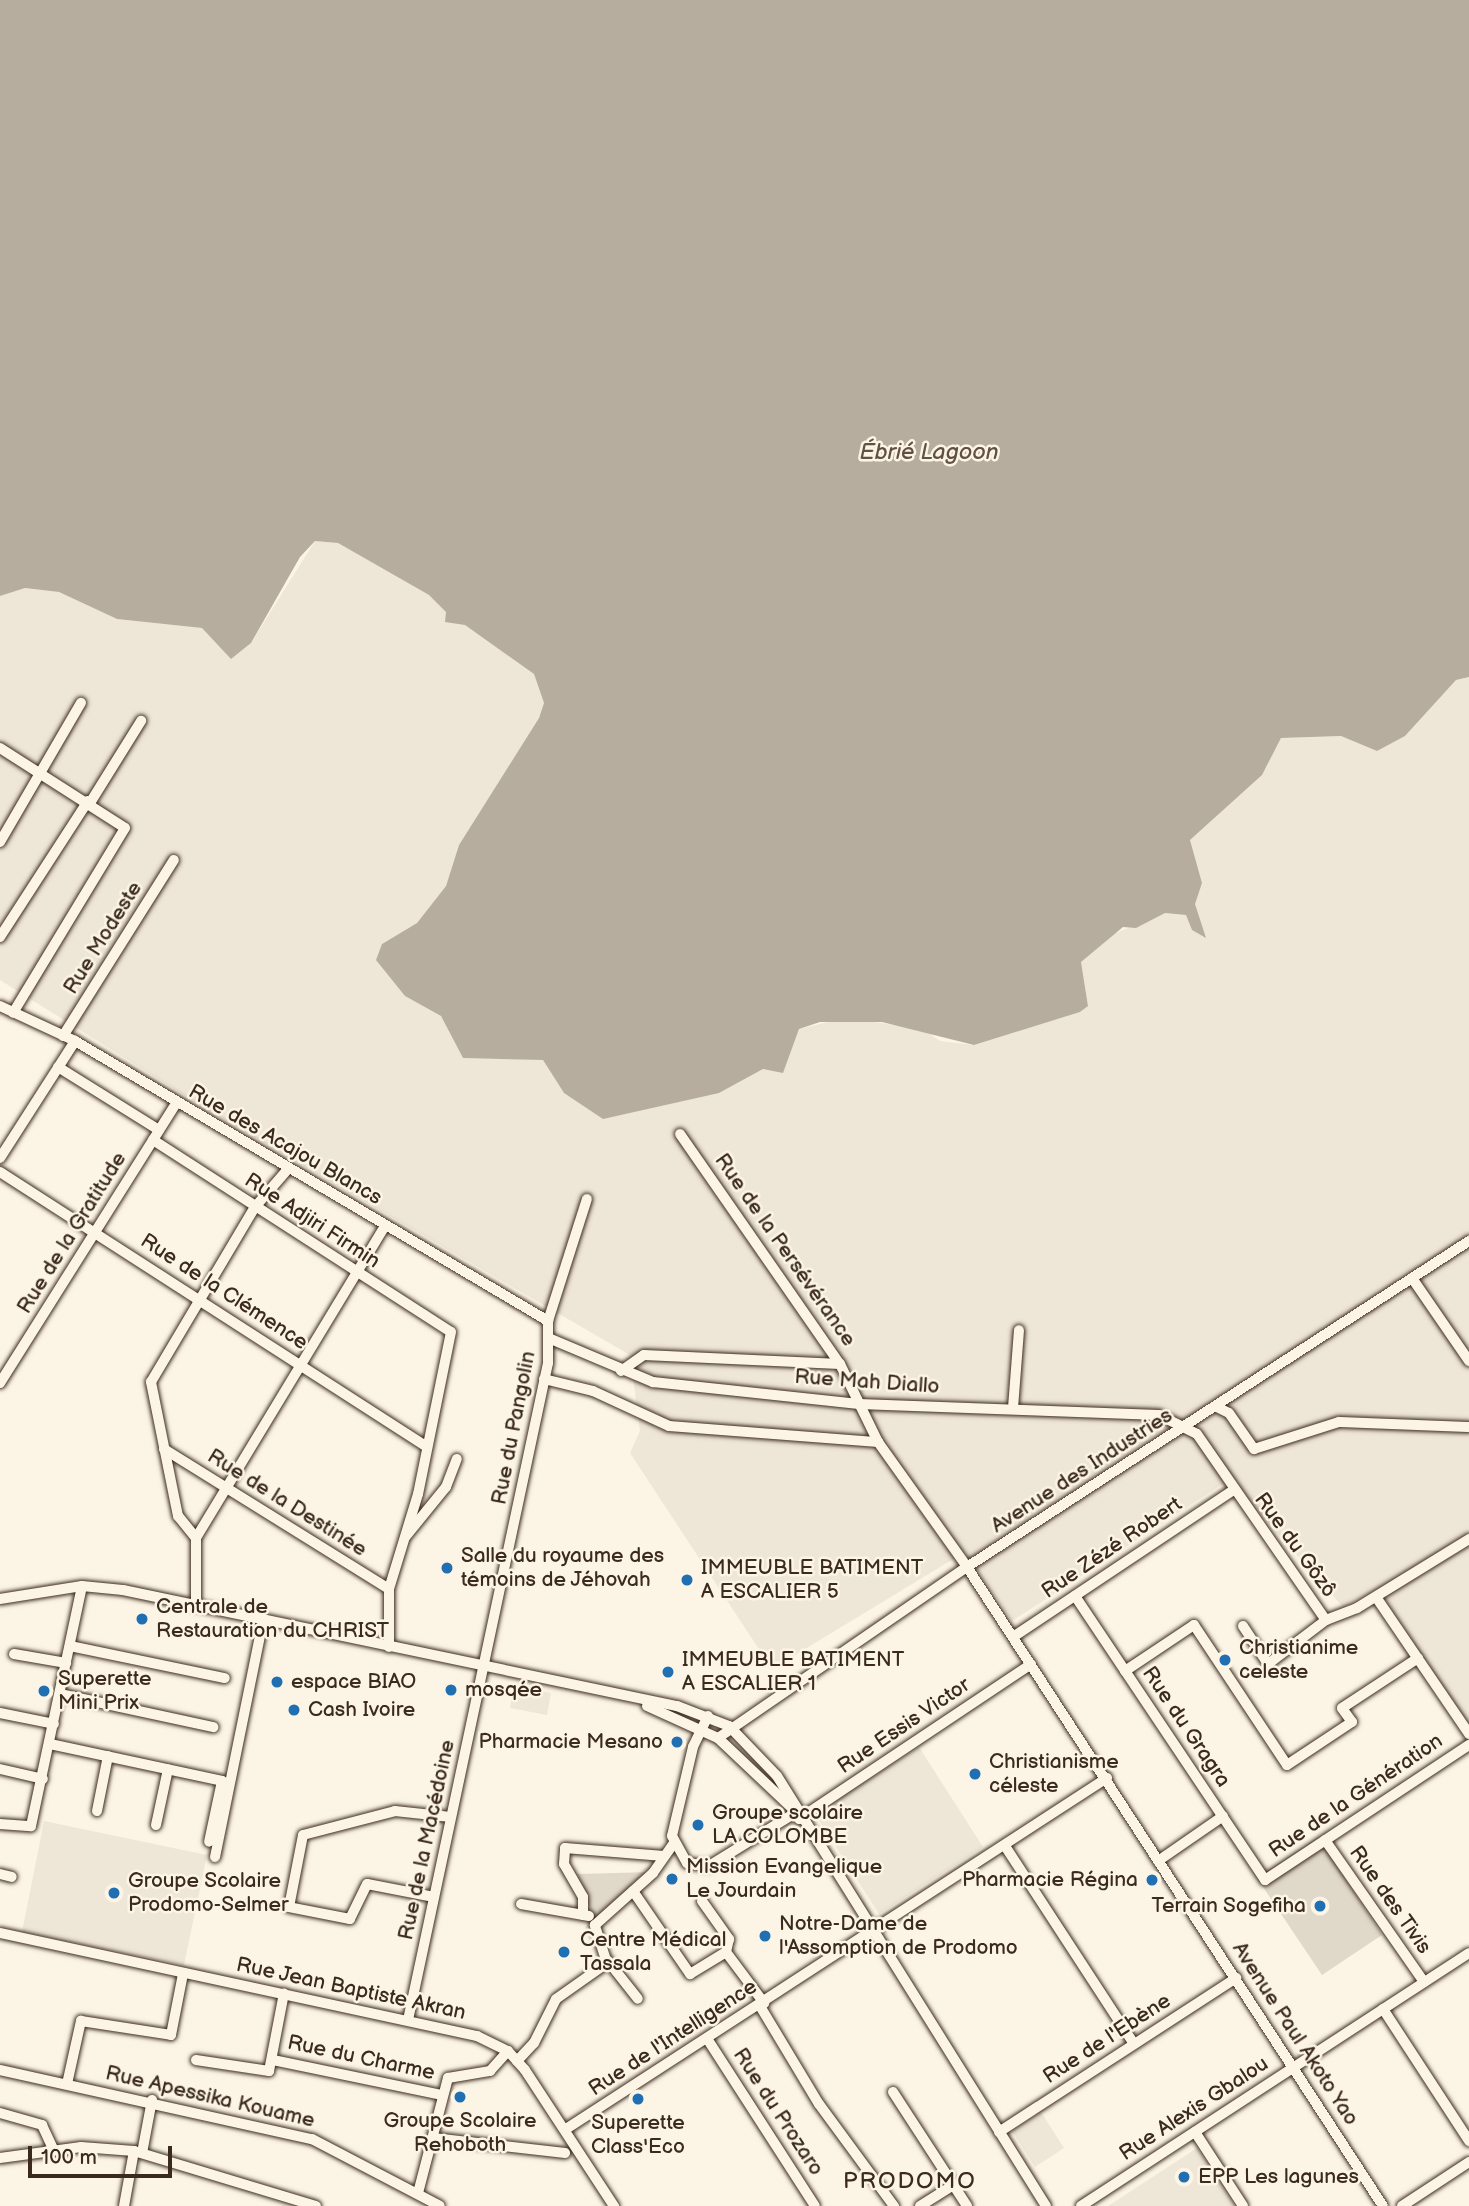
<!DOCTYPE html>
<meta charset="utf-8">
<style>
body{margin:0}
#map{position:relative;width:1469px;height:2206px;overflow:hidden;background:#fcf5e5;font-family:"Balsamiq Sans",sans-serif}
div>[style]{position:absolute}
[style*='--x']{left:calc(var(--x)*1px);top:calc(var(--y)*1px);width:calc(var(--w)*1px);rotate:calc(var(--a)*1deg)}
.built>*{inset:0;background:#eee6d6}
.green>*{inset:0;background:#e0d8c8}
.water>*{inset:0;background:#b7ad9e}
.roads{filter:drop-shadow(0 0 2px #3b2a1e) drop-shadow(0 0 2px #3b2a1e)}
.minor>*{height:10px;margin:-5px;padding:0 5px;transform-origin:5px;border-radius:5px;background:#fcf5e5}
.dots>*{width:19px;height:19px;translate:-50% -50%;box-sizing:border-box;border:4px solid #fcf5e5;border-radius:50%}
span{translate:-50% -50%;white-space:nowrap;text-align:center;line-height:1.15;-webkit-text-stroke:5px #fcf5e5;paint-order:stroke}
.street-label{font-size:21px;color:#3b2a1e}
.poi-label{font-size:21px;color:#3b2a1e}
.left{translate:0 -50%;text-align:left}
.right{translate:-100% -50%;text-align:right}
.water-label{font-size:23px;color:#605144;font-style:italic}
.neighbourhood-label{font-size:23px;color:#3b2a1e;letter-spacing:2px}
.scale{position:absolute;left:28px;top:2146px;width:144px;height:32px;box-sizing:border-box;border:4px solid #3b2a1e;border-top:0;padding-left:9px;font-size:21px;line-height:24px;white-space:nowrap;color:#3b2a1e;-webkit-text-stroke:5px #fcf5e5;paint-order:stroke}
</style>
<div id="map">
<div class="built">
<div style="clip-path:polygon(315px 541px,338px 543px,429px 595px,534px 674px,544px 703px,539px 718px,459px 845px,446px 886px,417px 923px,382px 944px,405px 996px,441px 1016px,463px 1058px,543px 1060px,564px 1093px,719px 1093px,763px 1069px,783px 1072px,799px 1029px,845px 1018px,923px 1029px,940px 1041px,974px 1045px,1080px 1012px,1088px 1005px,1081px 962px,1106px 937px,1165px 913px,1186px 915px,1192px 930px,1205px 937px,1194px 903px,1202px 883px,1190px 840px,1262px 775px,1281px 738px,1341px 736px,1377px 751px,1405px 736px,1456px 680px,1469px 677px,1469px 1729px,1378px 1589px,1343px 1607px,1233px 1483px,1221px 1485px,1012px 1621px,965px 1552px,772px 1669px,630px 1453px,640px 1431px,630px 1355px,221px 1118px,0 980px,0 596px,25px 588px,59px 592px,117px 619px,202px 628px,232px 658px,251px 643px)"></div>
<div style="clip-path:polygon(514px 1685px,551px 1693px,547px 1715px,510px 1708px)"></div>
<div style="clip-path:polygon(919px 1747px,983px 1847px,879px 1914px,815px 1814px)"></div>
<div style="clip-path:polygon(44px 1821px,207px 1855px,184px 1965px,22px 1932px)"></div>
<div style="clip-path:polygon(1041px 2112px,1064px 2148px,1035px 2167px,1012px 2131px)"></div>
<div style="clip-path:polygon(1197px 2148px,1235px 2206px,1108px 2206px)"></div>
</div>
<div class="green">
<div style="clip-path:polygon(1318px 1837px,1382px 1935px,1322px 1975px,1257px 1878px)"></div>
<div style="clip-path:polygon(652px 1872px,595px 1920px,577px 1874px)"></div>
</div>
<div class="water">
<div style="clip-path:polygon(0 0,1469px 0,1469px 677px,1456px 680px,1405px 736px,1377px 751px,1341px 736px,1281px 738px,1262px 775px,1190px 840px,1202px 883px,1195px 904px,1206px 938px,1192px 930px,1186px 915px,1165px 913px,1136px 928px,1123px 927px,1081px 962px,1088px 1006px,1080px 1012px,974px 1045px,882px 1022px,820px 1022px,799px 1029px,783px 1073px,763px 1069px,719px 1093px,603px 1119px,564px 1093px,543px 1060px,463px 1058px,441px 1016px,405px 996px,376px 960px,382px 944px,417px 923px,446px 886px,459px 845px,539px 718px,544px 703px,534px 674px,465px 625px,445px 622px,446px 612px,429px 595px,338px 543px,315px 541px,300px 557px,251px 643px,231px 659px,202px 628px,117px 619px,59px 592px,25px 588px,0 596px)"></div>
</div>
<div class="roads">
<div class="minor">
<div style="--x:0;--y:748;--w:148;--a:32.6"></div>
<div style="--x:125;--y:828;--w:216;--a:121.2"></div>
<div style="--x:90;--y:803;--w:97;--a:-58.1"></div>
<div style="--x:0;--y:842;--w:161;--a:-59.8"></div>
<div style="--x:0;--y:937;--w:162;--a:-57.1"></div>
<div style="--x:0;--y:1006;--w:83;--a:25"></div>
<div style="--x:75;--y:1041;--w:550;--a:30.62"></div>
<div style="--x:63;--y:1036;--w:208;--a:-57.8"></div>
<div style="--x:58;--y:1067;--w:119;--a:32"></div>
<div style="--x:680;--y:1134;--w:280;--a:55.2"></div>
<div style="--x:840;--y:1364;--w:87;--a:64"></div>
<div style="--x:878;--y:1442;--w:153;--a:54.5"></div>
<div style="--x:967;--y:1567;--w:762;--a:56.94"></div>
<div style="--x:153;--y:1140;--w:354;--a:32.8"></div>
<div style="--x:451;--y:1332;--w:165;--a:101.5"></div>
<div style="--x:418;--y:1494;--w:99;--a:107"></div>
<div style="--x:389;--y:1589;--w:58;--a:90"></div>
<div style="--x:0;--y:1158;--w:139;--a:-57.3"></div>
<div style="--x:0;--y:1172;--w:508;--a:32.78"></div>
<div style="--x:1412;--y:1278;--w:101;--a:55.5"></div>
<div style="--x:551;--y:1339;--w:111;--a:22.9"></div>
<div style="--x:653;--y:1382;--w:207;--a:6.1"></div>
<div style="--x:859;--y:1404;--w:300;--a:2.1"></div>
<div style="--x:1159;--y:1415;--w:42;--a:26.6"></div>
<div style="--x:1197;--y:1434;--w:226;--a:55.3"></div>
<div style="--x:1326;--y:1620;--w:33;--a:-21"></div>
<div style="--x:1357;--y:1608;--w:132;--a:-31.6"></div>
<div style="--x:621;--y:1371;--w:28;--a:-35"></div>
<div style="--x:644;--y:1355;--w:196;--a:2.6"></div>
<div style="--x:544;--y:1379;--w:50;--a:13.8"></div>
<div style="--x:593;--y:1391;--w:84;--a:24.7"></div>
<div style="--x:669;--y:1426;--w:210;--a:4.4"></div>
<div style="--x:0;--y:1383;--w:331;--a:-57.8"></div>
<div style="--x:1217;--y:1407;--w:13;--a:27"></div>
<div style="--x:1229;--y:1413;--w:44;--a:55.2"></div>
<div style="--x:1254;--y:1449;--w:89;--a:-17.6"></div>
<div style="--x:1339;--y:1422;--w:130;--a:2.2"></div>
<div style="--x:1013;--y:1408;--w:78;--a:-85.6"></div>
<div style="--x:164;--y:1449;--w:265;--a:31.9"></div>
<div style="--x:406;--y:1536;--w:63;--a:-50.8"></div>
<div style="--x:446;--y:1487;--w:30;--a:-69"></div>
<div style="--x:196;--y:1538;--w:28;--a:-129"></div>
<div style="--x:178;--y:1516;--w:137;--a:-101.4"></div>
<div style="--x:151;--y:1382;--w:204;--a:-59.3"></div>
<div style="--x:255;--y:1207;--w:49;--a:-49.1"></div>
<div style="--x:1075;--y:1596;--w:342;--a:56.2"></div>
<div style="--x:1265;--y:1880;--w:245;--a:-33.5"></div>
<div style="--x:1376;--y:1597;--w:166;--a:55.8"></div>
<div style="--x:0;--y:1599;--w:83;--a:-9"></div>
<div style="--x:82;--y:1586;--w:41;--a:5.6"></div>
<div style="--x:123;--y:1590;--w:566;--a:11.83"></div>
<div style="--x:677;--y:1706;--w:56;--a:21"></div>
<div style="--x:729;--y:1726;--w:69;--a:46.2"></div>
<div style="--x:777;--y:1776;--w:507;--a:57.97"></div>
<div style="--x:196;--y:1605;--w:67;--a:-90"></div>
<div style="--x:196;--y:1538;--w:365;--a:-58.8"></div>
<div style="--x:1243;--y:1626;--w:45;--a:56.7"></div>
<div style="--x:1268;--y:1664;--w:73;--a:-37.2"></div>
<div style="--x:1013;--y:1637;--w:263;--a:-33.7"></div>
<div style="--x:70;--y:1646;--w:158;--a:11.7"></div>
<div style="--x:14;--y:1654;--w:53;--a:9.8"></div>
<div style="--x:1125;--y:1671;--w:83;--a:-33.7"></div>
<div style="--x:1194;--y:1625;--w:168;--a:56.4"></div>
<div style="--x:1287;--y:1765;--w:78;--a:-33.5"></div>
<div style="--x:1352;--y:1722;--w:17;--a:-126"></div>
<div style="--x:1342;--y:1708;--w:91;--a:-33.3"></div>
<div style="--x:60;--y:1694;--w:157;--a:12.2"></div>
<div style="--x:647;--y:1706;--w:78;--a:24.3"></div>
<div style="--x:718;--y:1738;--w:99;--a:43.4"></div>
<div style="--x:0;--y:1713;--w:55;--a:11.5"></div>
<div style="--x:708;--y:1716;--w:34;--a:116"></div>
<div style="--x:693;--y:1747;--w:91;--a:103.3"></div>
<div style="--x:672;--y:1836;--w:31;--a:61"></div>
<div style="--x:687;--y:1863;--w:22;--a:8"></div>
<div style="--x:709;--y:1866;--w:101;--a:-31.6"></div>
<div style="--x:718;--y:1738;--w:302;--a:-34.5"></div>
<div style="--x:967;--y:1567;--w:599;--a:-33"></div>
<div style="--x:50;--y:1744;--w:176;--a:12.1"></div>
<div style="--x:222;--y:1781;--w:62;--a:102"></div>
<div style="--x:0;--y:1769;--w:44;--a:13.1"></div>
<div style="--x:97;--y:1811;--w:56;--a:-78.7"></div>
<div style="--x:799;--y:1819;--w:279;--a:-33.7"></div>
<div style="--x:0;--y:1824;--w:31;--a:4"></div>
<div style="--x:31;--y:1826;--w:245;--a:-78"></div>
<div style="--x:156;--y:1825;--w:57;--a:-77.9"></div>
<div style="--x:1325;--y:1840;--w:173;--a:55.1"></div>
<div style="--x:1005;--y:1846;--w:236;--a:56.9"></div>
<div style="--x:215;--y:1857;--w:241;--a:-78.5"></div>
<div style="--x:1158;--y:1861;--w:79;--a:-34.7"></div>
<div style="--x:0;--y:1874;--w:12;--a:14"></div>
<div style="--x:633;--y:1891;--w:101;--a:55.5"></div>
<div style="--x:690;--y:1974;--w:42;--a:-31.4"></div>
<div style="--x:726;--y:1952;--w:64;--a:53.3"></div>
<div style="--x:434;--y:1897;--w:68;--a:-169"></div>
<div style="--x:367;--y:1884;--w:39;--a:116"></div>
<div style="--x:350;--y:1919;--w:62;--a:-168.9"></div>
<div style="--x:289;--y:1907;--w:73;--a:-79"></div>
<div style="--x:303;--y:1835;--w:95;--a:-14.6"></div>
<div style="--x:395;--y:1811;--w:56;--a:6.1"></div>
<div style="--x:702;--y:1901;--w:47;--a:54.6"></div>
<div style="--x:729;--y:1939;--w:13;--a:103"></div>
<div style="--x:521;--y:1904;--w:69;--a:10"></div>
<div style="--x:583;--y:1915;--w:18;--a:-90"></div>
<div style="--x:583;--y:1897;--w:38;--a:-120"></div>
<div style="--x:564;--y:1864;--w:16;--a:-86"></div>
<div style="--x:565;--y:1848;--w:99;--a:4.6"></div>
<div style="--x:0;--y:1933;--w:488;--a:12.2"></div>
<div style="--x:477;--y:2036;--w:34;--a:26"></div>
<div style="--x:508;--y:2051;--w:25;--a:48"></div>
<div style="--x:525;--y:2070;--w:163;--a:56.8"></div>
<div style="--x:608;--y:1961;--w:48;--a:51.7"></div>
<div style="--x:760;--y:2006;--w:114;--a:59"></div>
<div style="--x:819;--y:2104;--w:127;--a:53.7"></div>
<div style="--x:1383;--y:2009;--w:158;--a:56.9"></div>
<div style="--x:408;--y:2020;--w:672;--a:-77.97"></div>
<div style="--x:548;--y:1363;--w:42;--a:-90"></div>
<div style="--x:548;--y:1321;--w:128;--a:-72.3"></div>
<div style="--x:708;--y:2040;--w:197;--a:57.2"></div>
<div style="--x:196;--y:2060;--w:74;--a:8.6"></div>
<div style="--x:269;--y:2071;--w:79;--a:-79.1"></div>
<div style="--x:273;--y:2060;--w:173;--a:11.7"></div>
<div style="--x:517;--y:2061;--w:25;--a:-47"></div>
<div style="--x:534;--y:2043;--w:49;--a:-63.4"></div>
<div style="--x:556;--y:1999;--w:62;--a:-35.2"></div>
<div style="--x:607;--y:1963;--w:40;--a:-108"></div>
<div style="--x:595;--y:1925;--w:78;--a:-41.9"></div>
<div style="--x:653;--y:1873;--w:37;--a:-55"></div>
<div style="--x:0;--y:2070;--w:320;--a:12.5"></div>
<div style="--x:312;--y:2139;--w:144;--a:27.6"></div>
<div style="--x:67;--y:2084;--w:65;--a:-77.5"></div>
<div style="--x:81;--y:2021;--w:91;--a:8.8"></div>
<div style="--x:171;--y:2035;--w:62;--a:-78.9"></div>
<div style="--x:893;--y:2092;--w:136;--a:57"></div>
<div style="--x:0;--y:2113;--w:44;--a:15.9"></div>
<div style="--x:42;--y:2125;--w:26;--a:65"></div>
<div style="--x:566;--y:2129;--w:645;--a:-32.98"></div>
<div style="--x:999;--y:2132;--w:283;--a:-33"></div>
<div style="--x:1195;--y:2132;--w:88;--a:57"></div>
<div style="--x:433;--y:2138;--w:133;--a:6.5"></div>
<div style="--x:142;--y:2153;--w:54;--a:-79.3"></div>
<div style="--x:0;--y:2158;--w:82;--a:-7.7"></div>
<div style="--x:81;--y:2147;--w:53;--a:4.3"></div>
<div style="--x:134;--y:2151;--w:190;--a:16.8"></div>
<div style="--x:418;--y:2193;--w:119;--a:-75.4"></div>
<div style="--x:448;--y:2078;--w:43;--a:-9.5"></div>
<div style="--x:490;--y:2071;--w:27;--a:-48"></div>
<div style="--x:124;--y:2206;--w:56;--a:-79.7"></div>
<div style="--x:920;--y:2206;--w:39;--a:-32"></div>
<div style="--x:1081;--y:2206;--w:463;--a:-33.1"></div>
<div style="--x:1402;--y:2206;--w:80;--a:-33.3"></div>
</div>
</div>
<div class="dots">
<div style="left:447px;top:1568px;background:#1f6fb2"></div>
<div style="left:687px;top:1580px;background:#1f6fb2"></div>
<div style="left:142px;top:1619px;background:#1f6fb2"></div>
<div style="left:1225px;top:1660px;background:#1f6fb2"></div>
<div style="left:668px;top:1672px;background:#1f6fb2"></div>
<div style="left:277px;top:1682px;background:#1f6fb2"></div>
<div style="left:451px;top:1690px;background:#1f6fb2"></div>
<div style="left:44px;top:1691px;background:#1f6fb2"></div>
<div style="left:294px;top:1710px;background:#1f6fb2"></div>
<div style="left:677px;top:1742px;background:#1f6fb2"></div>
<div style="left:975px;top:1774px;background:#1f6fb2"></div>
<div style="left:698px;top:1825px;background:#1f6fb2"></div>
<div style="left:672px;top:1879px;background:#1f6fb2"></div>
<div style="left:1152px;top:1880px;background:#1f6fb2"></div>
<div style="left:114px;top:1893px;background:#1f6fb2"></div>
<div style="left:1320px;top:1906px;background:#1f6fb2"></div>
<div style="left:765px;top:1936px;background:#1f6fb2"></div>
<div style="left:564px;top:1952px;background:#1f6fb2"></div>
<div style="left:460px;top:2097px;background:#1f6fb2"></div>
<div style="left:638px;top:2099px;background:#1f6fb2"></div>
<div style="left:1184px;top:2177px;background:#1f6fb2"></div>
</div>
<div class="street-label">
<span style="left:103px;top:938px;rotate:-58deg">Rue Modeste</span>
<span style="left:285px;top:1145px;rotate:30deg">Rue des Acajou Blancs</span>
<span style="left:312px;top:1221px;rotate:33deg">Rue Adjiri Firmin</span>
<span style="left:72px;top:1233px;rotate:-58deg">Rue de la Gratitude</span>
<span style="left:785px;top:1250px;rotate:55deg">Rue de la Persévérance</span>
<span style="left:224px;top:1292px;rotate:33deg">Rue de la Clémence</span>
<span style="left:867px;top:1382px;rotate:4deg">Rue Mah Diallo</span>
<span style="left:514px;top:1428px;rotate:-79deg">Rue du Pangolin</span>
<span style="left:1082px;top:1471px;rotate:-33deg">Avenue des Industries</span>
<span style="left:287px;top:1503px;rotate:32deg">Rue de la Destinée</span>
<span style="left:1295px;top:1545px;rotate:54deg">Rue du Gôzô</span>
<span style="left:1112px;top:1548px;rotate:-34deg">Rue Zézé Robert</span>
<span style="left:904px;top:1726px;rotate:-34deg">Rue Essis Victor</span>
<span style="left:1186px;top:1727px;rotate:56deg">Rue du Gragra</span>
<span style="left:1356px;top:1796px;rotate:-34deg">Rue de la Génération</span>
<span style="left:427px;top:1840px;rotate:-78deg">Rue de la Macédoine</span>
<span style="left:1390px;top:1900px;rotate:55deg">Rue des Tivis</span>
<span style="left:351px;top:1989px;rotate:12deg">Rue Jean Baptiste Akran</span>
<span style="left:1295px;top:2034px;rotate:57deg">Avenue Paul Akoto Yao</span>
<span style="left:673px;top:2038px;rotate:-33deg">Rue de l'Intelligence</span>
<span style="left:1107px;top:2039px;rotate:-33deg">Rue de l'Ebène</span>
<span style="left:361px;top:2058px;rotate:12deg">Rue du Charme</span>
<span style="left:210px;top:2097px;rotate:13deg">Rue Apessika Kouame</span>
<span style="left:1194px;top:2109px;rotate:-33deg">Rue Alexis Gbalou</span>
<span style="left:778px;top:2112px;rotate:57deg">Rue du Prozaro</span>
</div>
<div class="poi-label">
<span class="left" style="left:461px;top:1568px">Salle du royaume des<br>témoins de Jéhovah</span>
<span class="left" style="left:701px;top:1580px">IMMEUBLE BATIMENT<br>A ESCALIER 5</span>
<span class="left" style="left:156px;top:1619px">Centrale de<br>Restauration du CHRIST</span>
<span class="left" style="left:1239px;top:1660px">Christianime<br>celeste</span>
<span class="left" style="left:682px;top:1672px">IMMEUBLE BATIMENT<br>A ESCALIER 1</span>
<span class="left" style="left:58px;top:1691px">Superette<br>Mini Prix</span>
<span class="left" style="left:291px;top:1682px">espace BIAO</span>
<span class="left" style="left:465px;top:1690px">mosqée</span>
<span class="left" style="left:308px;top:1710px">Cash Ivoire</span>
<span class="right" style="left:663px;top:1742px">Pharmacie Mesano</span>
<span class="left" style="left:989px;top:1774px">Christianisme<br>céleste</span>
<span class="left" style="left:712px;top:1825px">Groupe scolaire<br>LA COLOMBE</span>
<span class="left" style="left:686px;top:1879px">Mission Evangelique<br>Le Jourdain</span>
<span class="right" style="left:1138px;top:1880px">Pharmacie Régina</span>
<span class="left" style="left:128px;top:1893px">Groupe Scolaire<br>Prodomo-Selmer</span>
<span class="right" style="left:1306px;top:1906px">Terrain Sogefiha</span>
<span class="left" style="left:779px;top:1936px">Notre-Dame de<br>l'Assomption de Prodomo</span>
<span class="left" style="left:580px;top:1952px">Centre Médical<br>Tassala</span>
<span style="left:460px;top:2133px">Groupe Scolaire<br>Rehoboth</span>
<span style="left:638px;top:2135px">Superette<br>Class'Eco</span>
<span class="left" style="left:1198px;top:2177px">EPP Les lagunes</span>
</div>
<div class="water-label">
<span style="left:929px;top:452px">Ébrié Lagoon</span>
</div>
<div class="neighbourhood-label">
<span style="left:910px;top:2181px">PRODOMO</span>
</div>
<div class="scale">100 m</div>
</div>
